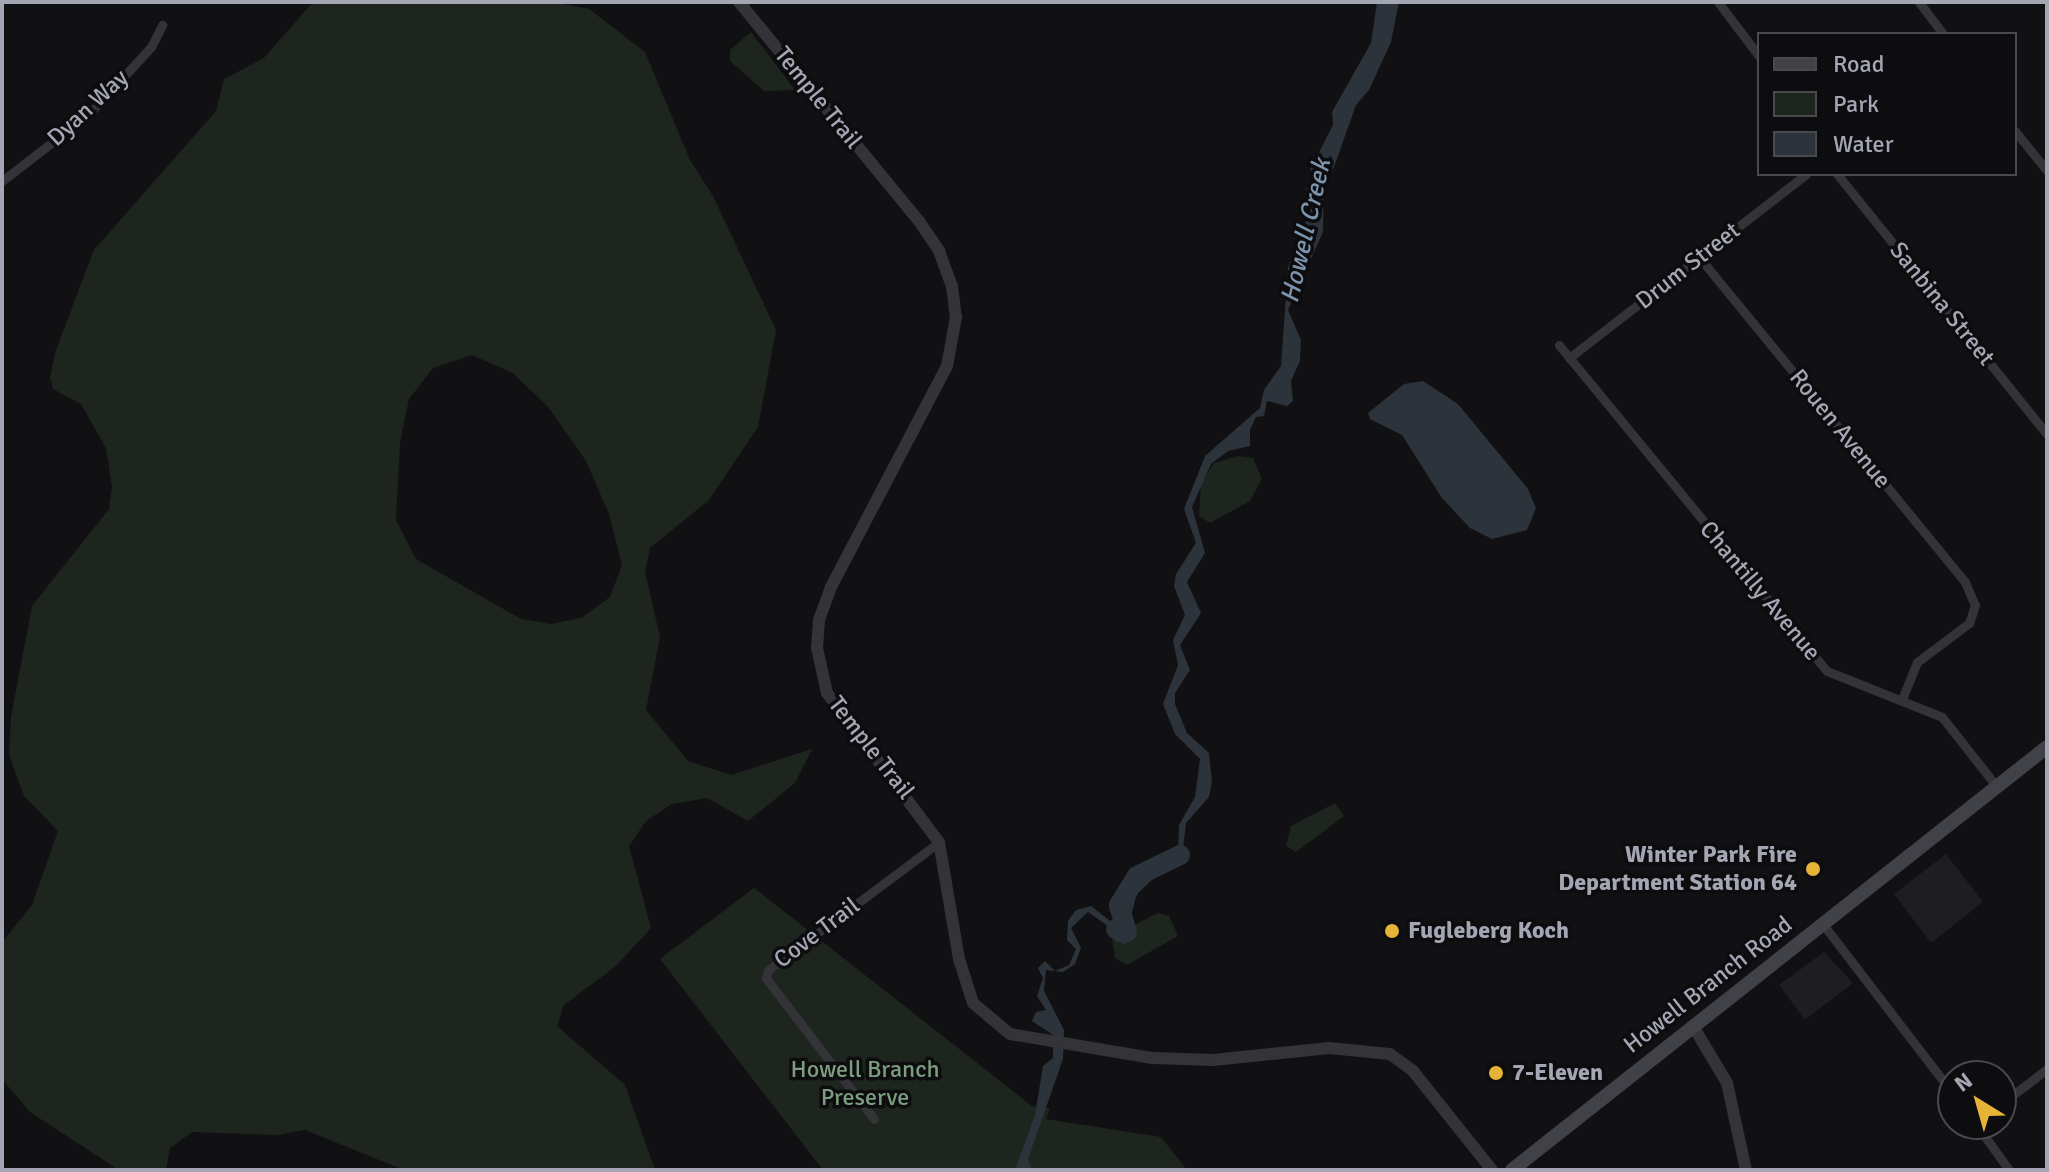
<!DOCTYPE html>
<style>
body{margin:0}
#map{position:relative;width:2049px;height:1172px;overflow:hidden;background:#111113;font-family:Signika,sans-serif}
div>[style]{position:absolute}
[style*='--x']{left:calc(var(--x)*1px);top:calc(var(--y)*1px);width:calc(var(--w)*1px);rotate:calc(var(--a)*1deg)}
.built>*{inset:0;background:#1e1d20}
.green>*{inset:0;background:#1e251f}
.water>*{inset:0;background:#2c333a}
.stream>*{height:3px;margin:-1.5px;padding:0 1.5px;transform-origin:1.5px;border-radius:1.5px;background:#2c333a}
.river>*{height:20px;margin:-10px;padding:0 10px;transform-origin:10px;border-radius:10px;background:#2c333a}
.minor>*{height:9px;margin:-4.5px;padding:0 4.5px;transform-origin:4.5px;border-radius:4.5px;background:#333338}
.tertiary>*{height:12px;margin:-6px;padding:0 6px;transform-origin:6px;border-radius:6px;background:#333338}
.secondary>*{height:14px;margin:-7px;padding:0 7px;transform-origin:7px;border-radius:7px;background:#414247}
.dots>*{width:22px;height:22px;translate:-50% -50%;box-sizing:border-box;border:4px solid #0d0c0e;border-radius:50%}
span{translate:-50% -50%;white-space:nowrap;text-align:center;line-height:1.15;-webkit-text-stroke:7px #0d0c0e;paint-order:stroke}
.street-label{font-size:24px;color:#a4a7b3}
.poi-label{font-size:24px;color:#a4a7b3;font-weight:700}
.right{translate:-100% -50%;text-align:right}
.left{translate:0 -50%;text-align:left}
.park-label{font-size:24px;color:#7c9d7f}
.water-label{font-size:26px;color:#7c93ac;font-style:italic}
.frame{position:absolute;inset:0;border:4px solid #a4a7b3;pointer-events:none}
.legend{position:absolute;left:1757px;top:32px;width:260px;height:144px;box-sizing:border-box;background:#0d0c0e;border:2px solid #494a50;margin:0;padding:10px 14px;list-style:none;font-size:24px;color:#a4a7b3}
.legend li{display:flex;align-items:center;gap:16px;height:40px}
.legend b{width:40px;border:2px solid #494a50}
.north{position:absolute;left:1937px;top:1060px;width:80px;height:80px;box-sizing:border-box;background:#0d0c0e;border:2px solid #494a50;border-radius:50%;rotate:323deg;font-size:22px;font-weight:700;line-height:32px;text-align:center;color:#a4a7b3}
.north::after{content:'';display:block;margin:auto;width:28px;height:36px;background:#e5b437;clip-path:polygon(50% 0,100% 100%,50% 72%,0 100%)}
</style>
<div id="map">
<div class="built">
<div style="clip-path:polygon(1946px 854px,1983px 902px,1931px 943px,1894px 894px)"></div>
<div style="clip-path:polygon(1824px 952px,1853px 983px,1805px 1020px,1779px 985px)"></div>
</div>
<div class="green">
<div style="clip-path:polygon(evenodd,313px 2px,553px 2px,589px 9px,645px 52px,690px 160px,713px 196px,776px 330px,758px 427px,709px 500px,650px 548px,645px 572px,660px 637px,646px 710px,688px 761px,731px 775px,812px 749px,795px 783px,748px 821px,707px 798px,672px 804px,646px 821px,629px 846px,651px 928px,616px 966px,564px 1005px,557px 1026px,625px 1085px,655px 1170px,404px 1170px,305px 1130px,277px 1135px,192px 1132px,170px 1148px,166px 1170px,119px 1170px,30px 1112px,2px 1079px,2px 942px,32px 905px,58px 831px,24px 796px,9px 755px,11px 717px,32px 606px,109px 509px,112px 487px,106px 448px,81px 404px,53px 389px,50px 377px,56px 350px,94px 250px,216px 111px,224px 79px,264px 58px,313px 2px,472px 355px,513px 373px,549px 408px,586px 461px,609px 514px,622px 565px,610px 597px,581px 618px,551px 624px,521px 619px,416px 559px,396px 520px,400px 442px,409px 399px,433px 368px,472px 355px)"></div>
<div style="clip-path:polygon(751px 32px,795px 90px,764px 91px,730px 61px,730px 50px)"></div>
<div style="clip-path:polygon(1238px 456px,1253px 458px,1262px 479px,1250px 501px,1210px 523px,1199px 516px,1201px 483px,1214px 463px)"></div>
<div style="clip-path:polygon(1335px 803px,1344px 816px,1296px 852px,1286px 846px,1291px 826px)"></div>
<div style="clip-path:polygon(754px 888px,1032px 1106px,1050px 1108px,1046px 1119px,1161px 1137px,1187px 1170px,823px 1170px,660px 959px)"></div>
<div style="clip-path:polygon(1158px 913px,1169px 916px,1178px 936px,1127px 965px,1115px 958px,1112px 938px,1120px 943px,1131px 938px,1132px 926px)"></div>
</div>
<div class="water">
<div style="clip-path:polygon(1377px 2px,1399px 2px,1391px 42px,1369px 90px,1356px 105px,1334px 167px,1324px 181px,1323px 232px,1288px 310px,1301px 340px,1300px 361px,1291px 381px,1293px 401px,1287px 406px,1267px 401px,1264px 416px,1256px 417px,1250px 430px,1250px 446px,1228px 451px,1211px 464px,1192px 507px,1205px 553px,1187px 582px,1201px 613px,1180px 645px,1190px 670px,1175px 693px,1175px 704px,1187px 733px,1209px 753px,1212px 782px,1209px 797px,1186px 823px,1182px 857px,1162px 868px,1159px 863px,1178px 854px,1179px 825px,1195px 797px,1200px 759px,1175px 734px,1163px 704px,1178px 665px,1173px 640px,1185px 615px,1174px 586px,1176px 574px,1196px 543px,1184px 509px,1205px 456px,1260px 408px,1264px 390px,1281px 366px,1288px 267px,1313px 203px,1306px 189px,1314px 177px,1310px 170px,1333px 125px,1332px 112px,1371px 43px)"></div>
<div style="clip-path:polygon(1423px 381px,1458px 404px,1528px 489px,1536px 508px,1527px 530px,1492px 539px,1470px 528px,1442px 498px,1402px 435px,1370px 419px,1368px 413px,1404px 384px)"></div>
<div style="clip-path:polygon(1091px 906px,1123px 931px,1122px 923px,1130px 925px,1131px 938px,1125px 944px,1115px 941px,1112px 929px,1088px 912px,1071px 928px,1081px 948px,1075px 964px,1063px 972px,1046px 970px,1044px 991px,1064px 1030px,1063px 1059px,1028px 1159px,1032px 1170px,1015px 1170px,1035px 1115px,1043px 1066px,1053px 1058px,1053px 1035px,1032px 1021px,1036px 1012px,1046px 1010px,1037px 996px,1043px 978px,1038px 968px,1045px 961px,1055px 971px,1069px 965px,1076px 949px,1067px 940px,1068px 921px,1076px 910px)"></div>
</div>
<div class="stream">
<div style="--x:1126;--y:926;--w:34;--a:-75"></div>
<div style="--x:1135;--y:893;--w:37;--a:-44"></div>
</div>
<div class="river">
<div style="--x:1116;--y:929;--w:11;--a:15"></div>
<div style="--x:1127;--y:932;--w:28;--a:-107"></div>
<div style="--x:1119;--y:905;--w:34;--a:-58"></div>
<div style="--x:1137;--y:876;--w:48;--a:-26"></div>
</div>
<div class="minor">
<div style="--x:1718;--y:2;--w:68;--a:52.8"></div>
<div style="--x:1919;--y:2;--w:40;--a:53"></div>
<div style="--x:2015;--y:131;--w:51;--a:51.3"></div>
<div style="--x:1837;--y:174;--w:334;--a:51.1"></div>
<div style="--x:2;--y:181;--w:111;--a:-37.7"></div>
<div style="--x:90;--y:113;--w:90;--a:-47.3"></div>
<div style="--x:151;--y:47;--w:25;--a:-63"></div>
<div style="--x:1699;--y:257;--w:420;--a:50.7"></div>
<div style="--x:1965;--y:582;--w:25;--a:67"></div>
<div style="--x:1975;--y:605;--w:19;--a:108"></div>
<div style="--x:1969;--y:623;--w:65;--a:143.1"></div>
<div style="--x:1917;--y:662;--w:40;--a:112"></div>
<div style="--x:1559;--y:345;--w:422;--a:50.6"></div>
<div style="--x:1827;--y:671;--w:124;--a:21.8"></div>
<div style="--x:1942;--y:717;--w:89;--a:51.8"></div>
<div style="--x:1569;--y:358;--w:300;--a:-37.8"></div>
<div style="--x:1822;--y:923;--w:215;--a:52.5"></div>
<div style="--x:2001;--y:1104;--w:58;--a:-37.3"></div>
<div style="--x:874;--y:1119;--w:178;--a:-127.5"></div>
<div style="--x:766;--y:978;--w:8;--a:-76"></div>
<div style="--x:768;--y:970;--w:214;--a:-36.8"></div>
<div style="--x:1976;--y:1124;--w:57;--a:54.3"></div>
</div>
<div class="tertiary">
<div style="--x:739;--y:2;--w:283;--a:50.6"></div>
<div style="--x:919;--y:221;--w:36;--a:56"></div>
<div style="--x:939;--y:251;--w:37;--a:70"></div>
<div style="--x:952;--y:286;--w:31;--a:83"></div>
<div style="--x:956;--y:317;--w:50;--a:100.4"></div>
<div style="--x:947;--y:366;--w:250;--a:117.7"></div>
<div style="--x:831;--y:587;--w:35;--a:110"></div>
<div style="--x:819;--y:620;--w:28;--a:94"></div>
<div style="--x:817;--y:648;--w:46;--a:77.5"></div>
<div style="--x:827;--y:693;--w:186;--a:53.1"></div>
<div style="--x:939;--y:842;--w:119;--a:80.3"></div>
<div style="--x:959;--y:959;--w:46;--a:72.3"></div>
<div style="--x:973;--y:1003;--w:48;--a:40"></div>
<div style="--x:1010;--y:1034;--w:144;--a:9.6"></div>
<div style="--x:1152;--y:1058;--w:61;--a:1.9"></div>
<div style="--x:1213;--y:1060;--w:117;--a:-5.9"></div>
<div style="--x:1329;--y:1048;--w:61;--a:5.6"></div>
<div style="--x:1390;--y:1054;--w:29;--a:36"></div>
<div style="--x:1413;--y:1071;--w:127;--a:51.4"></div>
<div style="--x:1693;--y:1026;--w:66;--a:59.2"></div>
<div style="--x:1727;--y:1083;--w:89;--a:77.7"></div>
</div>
<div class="secondary">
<div style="--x:1512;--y:1170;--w:682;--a:-38.33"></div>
</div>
<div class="dots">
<div style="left:1813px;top:869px;background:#e5b437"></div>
<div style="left:1392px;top:931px;background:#e5b437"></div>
<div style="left:1496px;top:1073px;background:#e5b437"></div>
</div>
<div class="street-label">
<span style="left:818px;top:98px;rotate:51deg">Temple Trail</span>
<span style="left:88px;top:108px;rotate:-43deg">Dyan Way</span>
<span style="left:1688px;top:266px;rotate:-38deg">Drum Street</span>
<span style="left:1942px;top:304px;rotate:51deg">Sanbina Street</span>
<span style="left:1840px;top:429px;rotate:51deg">Rouen Avenue</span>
<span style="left:1760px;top:591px;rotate:50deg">Chantilly Avenue</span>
<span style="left:871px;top:748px;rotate:52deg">Temple Trail</span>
<span style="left:817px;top:933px;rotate:-37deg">Cove Trail</span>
<span style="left:1708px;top:985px;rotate:-38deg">Howell Branch Road</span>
</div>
<div class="poi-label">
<span class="right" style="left:1797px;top:869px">Winter Park Fire<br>Department Station 64</span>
<span class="left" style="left:1408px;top:931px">Fugleberg Koch</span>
<span class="left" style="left:1512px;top:1073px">7-Eleven</span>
</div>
<div class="park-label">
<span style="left:865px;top:1084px">Howell Branch<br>Preserve</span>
</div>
<div class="water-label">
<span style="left:1307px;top:231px;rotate:-77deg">Howell Creek</span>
</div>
<div class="frame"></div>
<ul class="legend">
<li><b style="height:10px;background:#414247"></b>Road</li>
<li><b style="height:22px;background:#1e251f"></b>Park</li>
<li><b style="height:22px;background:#2c333a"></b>Water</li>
</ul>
<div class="north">N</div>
</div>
